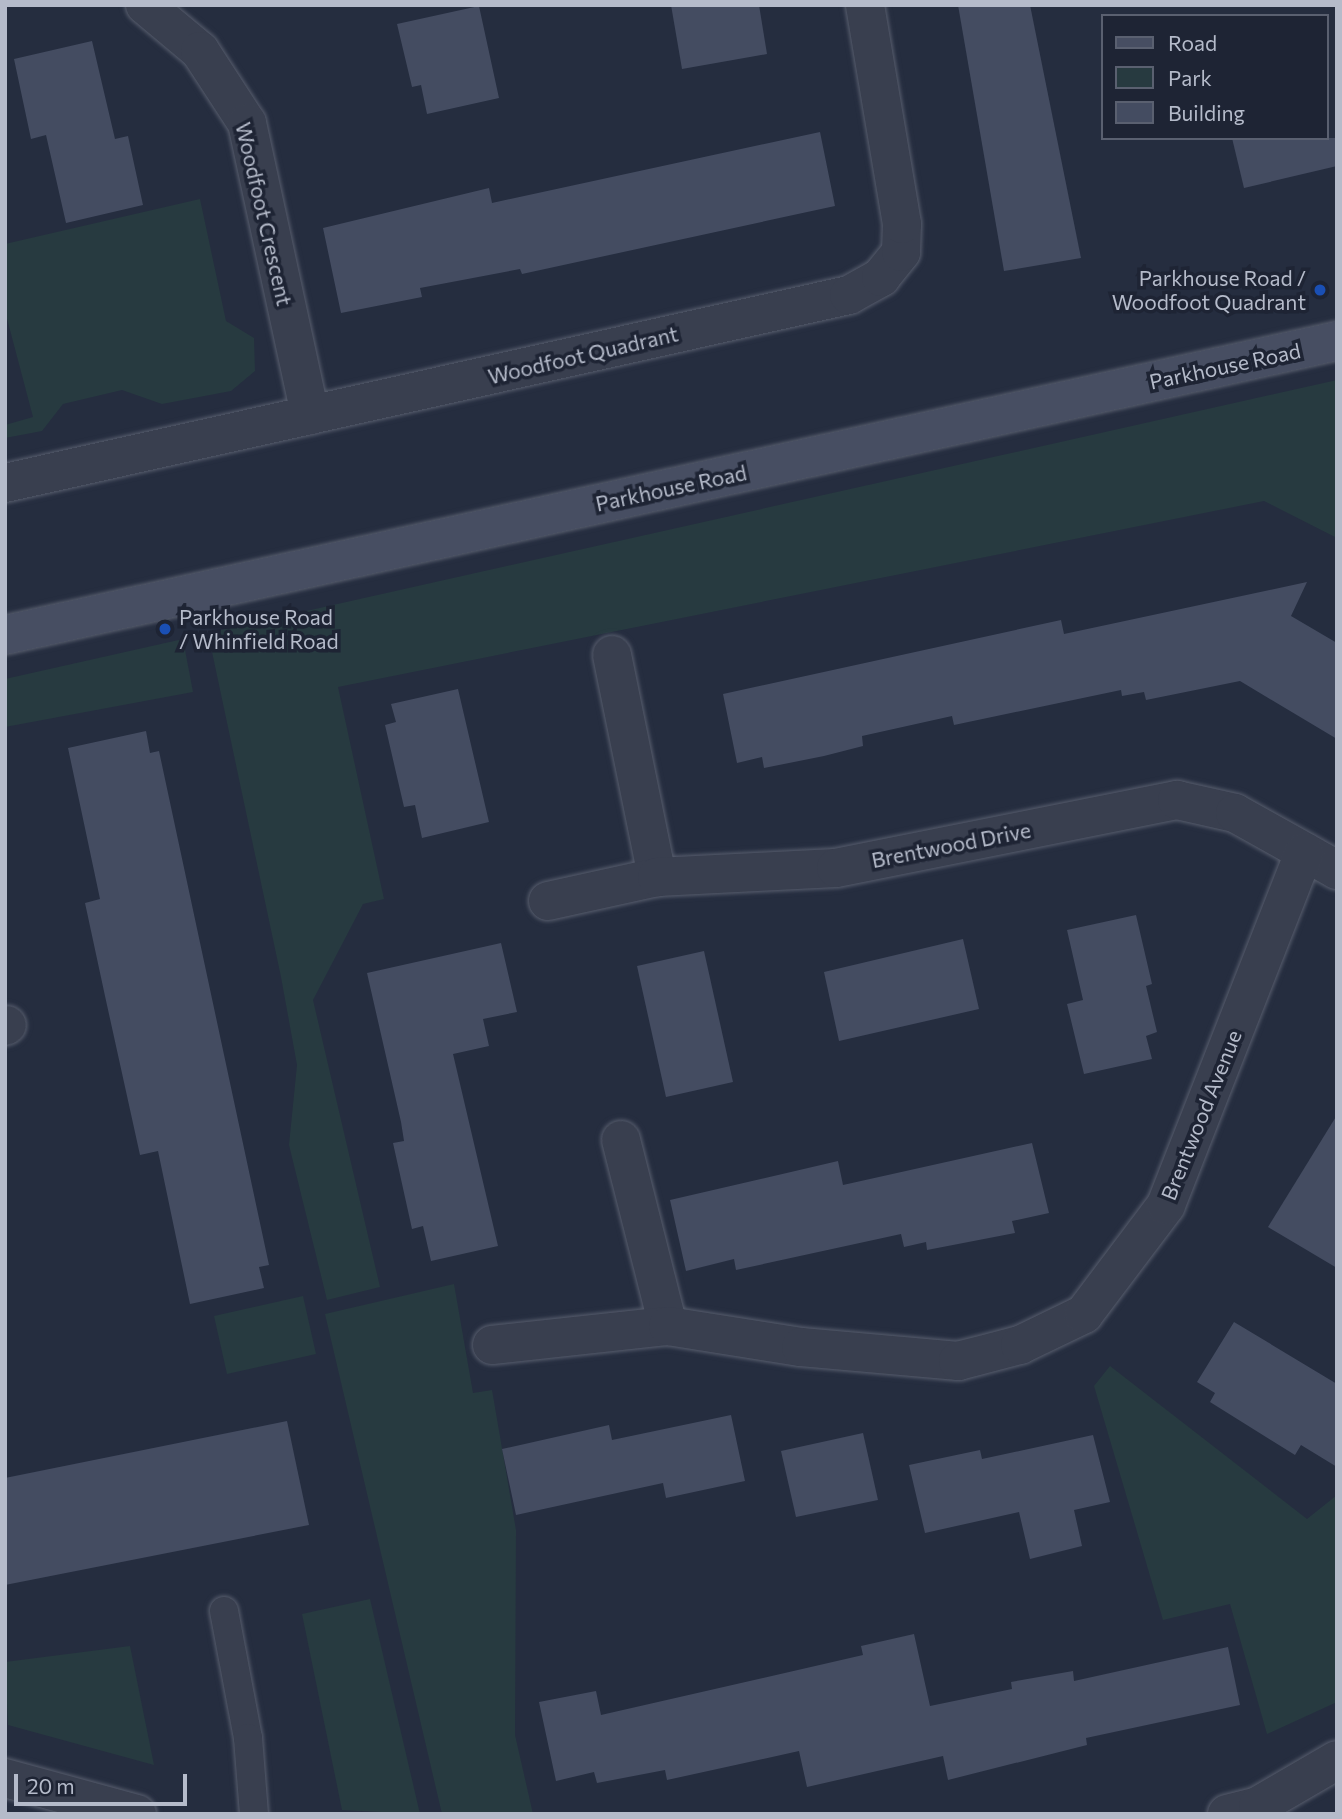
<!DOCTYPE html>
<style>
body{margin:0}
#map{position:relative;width:1342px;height:1819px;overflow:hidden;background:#252d3f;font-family:Commissioner,sans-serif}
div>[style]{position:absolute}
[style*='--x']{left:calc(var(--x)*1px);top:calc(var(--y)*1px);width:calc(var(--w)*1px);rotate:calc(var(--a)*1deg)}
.green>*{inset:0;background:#273a40}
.building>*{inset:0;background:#444c61}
.roads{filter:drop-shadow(0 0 2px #575d6d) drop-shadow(0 0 2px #575d6d)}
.lane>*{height:28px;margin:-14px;padding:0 14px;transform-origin:14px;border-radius:14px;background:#393f4f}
.street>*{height:38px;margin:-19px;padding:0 19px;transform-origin:19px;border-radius:19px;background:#393f4f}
.secondary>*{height:38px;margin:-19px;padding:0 19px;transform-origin:19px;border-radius:19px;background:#474e62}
.dots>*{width:19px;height:19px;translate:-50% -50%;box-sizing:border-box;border:4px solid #1e2434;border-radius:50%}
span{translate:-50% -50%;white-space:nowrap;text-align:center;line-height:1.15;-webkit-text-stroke:7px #1e2434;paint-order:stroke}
.street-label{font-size:21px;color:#b5bbca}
.poi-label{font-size:21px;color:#b5bbca}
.right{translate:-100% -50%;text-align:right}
.left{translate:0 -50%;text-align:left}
.frame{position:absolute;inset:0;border:7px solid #b5bbca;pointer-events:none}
.legend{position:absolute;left:1101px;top:14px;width:228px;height:126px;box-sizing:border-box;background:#1e2434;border:2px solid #5a6070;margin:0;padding:9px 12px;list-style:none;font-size:21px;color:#b5bbca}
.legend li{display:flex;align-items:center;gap:14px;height:35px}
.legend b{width:35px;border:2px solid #5a6070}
.scale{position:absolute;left:14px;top:1774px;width:173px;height:32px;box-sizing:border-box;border:4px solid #b5bbca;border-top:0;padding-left:9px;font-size:21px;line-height:24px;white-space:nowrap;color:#b5bbca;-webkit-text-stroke:5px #1e2434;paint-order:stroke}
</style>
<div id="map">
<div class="green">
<div style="clip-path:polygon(200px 199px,226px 321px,254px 338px,255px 371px,231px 391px,162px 404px,122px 390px,63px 404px,42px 431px,5px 438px,5px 425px,33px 417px,5px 311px,5px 244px)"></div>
<div style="clip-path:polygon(1337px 380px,1337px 538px,1264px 501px,338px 687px,384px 899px,363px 904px,313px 1000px,380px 1287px,327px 1300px,289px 1145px,297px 1065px,281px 977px,208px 633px)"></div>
<div style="clip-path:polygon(183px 639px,193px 692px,5px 727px,5px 679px)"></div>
<div style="clip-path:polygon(454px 1284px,473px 1393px,492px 1390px,516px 1530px,515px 1735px,533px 1814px,442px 1814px,325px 1314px)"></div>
<div style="clip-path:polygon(303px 1296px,316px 1354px,227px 1374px,214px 1316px)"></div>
<div style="clip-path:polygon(1110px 1366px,1307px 1519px,1337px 1495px,1337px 1702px,1267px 1734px,1230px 1604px,1163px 1620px,1094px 1386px)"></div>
<div style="clip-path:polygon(370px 1599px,420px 1814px,342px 1810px,302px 1614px)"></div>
<div style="clip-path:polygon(130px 1646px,154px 1765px,8px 1725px,5px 1662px)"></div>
</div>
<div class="building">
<div style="clip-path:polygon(671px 5px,759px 5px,767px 54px,682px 69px)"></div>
<div style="clip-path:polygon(958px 5px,1030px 5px,1081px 258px,1004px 271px)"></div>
<div style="clip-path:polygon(479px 6px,499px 98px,427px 114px,421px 85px,412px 87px,397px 24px)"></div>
<div style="clip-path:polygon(92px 41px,115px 139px,128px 136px,143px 205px,66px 223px,46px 135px,31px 139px,14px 59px)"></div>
<div style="clip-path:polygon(820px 132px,835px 206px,522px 274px,520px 269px,420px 288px,422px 297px,341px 313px,323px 228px,489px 188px,492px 203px)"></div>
<div style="clip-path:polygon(1232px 138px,1337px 138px,1337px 166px,1244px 188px)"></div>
<div style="clip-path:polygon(1307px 582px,1291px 616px,1337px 643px,1337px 739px,1240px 681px,1146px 700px,1144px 692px,1122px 696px,1121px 690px,954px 725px,952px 716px,862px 736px,863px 746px,824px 756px,764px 768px,762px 757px,737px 763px,723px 694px,1061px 620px,1064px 634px)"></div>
<div style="clip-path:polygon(458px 689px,489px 822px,422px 838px,415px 805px,404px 807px,385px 725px,396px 722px,391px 704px)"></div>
<div style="clip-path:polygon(146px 731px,150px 753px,159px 751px,269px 1265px,259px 1267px,264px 1288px,190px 1304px,158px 1151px,140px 1155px,105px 996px,85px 903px,100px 899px,68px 748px)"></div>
<div style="clip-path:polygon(1136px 915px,1152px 984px,1146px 986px,1157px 1032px,1146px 1036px,1152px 1059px,1084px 1074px,1067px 1004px,1083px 1000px,1067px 930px)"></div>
<div style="clip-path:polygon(963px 939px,979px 1009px,839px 1041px,824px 972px)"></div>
<div style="clip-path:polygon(501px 943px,517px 1012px,483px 1019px,489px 1046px,453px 1054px,498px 1246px,431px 1261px,423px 1226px,412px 1229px,393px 1143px,404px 1141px,401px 1122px,367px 973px)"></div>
<div style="clip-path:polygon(704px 951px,733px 1082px,666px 1097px,637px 966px)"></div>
<div style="clip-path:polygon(1337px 1115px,1337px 1268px,1268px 1227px)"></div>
<div style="clip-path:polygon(1032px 1143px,1049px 1213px,1012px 1221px,1015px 1233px,927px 1250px,926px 1242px,904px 1247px,901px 1234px,736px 1270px,734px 1259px,686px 1271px,670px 1200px,838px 1161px,843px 1185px)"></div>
<div style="clip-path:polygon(1234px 1322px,1337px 1384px,1337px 1467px,1301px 1445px,1295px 1455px,1210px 1402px,1215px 1393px,1197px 1382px)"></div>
<div style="clip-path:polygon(731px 1415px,745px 1481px,666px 1498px,663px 1483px,516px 1515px,502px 1449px,609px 1425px,612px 1440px)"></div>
<div style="clip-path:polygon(287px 1421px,309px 1525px,5px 1585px,5px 1478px)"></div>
<div style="clip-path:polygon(863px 1433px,878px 1500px,796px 1517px,781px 1451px)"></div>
<div style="clip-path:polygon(1093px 1435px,1110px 1502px,1074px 1510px,1082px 1546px,1030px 1559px,1019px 1512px,925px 1533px,909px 1465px,980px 1450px,982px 1459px)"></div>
<div style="clip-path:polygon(914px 1634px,930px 1706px,1012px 1689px,1011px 1682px,1073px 1671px,1074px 1681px,1228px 1647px,1240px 1705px,1086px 1738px,1087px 1745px,948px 1780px,943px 1756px,807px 1787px,799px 1751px,667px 1780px,665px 1770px,597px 1783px,594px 1772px,556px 1781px,539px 1702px,596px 1691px,601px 1715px,863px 1655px,861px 1646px)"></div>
</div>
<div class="roads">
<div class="lane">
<div style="--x:224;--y:1611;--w:129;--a:79.3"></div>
<div style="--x:248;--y:1738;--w:76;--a:85.5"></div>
</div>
<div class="street">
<div style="--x:145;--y:5;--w:72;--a:39.9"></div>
<div style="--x:200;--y:51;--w:86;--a:56.9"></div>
<div style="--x:247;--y:123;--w:299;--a:77.8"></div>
<div style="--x:5;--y:483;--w:865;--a:-12.56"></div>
<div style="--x:849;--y:295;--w:37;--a:-29"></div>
<div style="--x:881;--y:277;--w:32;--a:-51"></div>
<div style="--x:901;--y:252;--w:28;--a:-88"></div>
<div style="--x:902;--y:224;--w:222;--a:-99.6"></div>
<div style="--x:612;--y:655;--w:227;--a:78.5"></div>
<div style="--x:548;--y:901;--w:112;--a:-12.4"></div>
<div style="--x:657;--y:877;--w:179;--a:-2.9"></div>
<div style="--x:836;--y:868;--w:348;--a:-11.3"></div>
<div style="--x:1177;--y:800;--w:59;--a:12.6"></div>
<div style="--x:1235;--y:813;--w:117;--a:29.2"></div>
<div style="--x:5;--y:1026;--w:2;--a:-27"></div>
<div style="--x:621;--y:1140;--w:192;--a:75.8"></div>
<div style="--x:492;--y:1345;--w:177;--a:-6.2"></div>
<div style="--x:668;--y:1326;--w:135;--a:9"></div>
<div style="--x:801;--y:1347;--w:158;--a:5.1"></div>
<div style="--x:958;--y:1361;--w:64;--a:-14.5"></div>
<div style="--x:1020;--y:1345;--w:71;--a:-25.8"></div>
<div style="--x:1084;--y:1314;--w:136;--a:-53"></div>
<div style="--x:1166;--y:1205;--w:379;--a:-68.6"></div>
<div style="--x:5;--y:1778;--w:137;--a:15.3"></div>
<div style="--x:1227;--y:1814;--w:32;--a:-14"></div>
<div style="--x:1258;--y:1806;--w:91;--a:-30.2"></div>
</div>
<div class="secondary">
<div style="--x:5;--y:635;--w:1364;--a:-12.45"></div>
</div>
</div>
<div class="dots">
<div style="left:1320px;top:290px;background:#1a4fb4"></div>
<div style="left:165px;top:629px;background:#1a4fb4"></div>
</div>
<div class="street-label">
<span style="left:264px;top:214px;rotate:77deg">Woodfoot Crescent</span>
<span style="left:583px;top:355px;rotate:-13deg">Woodfoot Quadrant</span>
<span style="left:1225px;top:366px;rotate:-12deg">Parkhouse Road</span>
<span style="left:671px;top:488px;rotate:-12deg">Parkhouse Road</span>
<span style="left:951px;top:845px;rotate:-11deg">Brentwood Drive</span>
<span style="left:1201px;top:1115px;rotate:-68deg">Brentwood Avenue</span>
</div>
<div class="poi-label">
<span class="right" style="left:1306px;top:290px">Parkhouse Road /<br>Woodfoot Quadrant</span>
<span class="left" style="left:179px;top:629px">Parkhouse Road<br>/ Whinfield Road</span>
</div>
<div class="frame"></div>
<ul class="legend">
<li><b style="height:9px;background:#474e62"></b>Road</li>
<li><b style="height:19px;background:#273a40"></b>Park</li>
<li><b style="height:19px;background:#444c61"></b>Building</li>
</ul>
<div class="scale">20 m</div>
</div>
